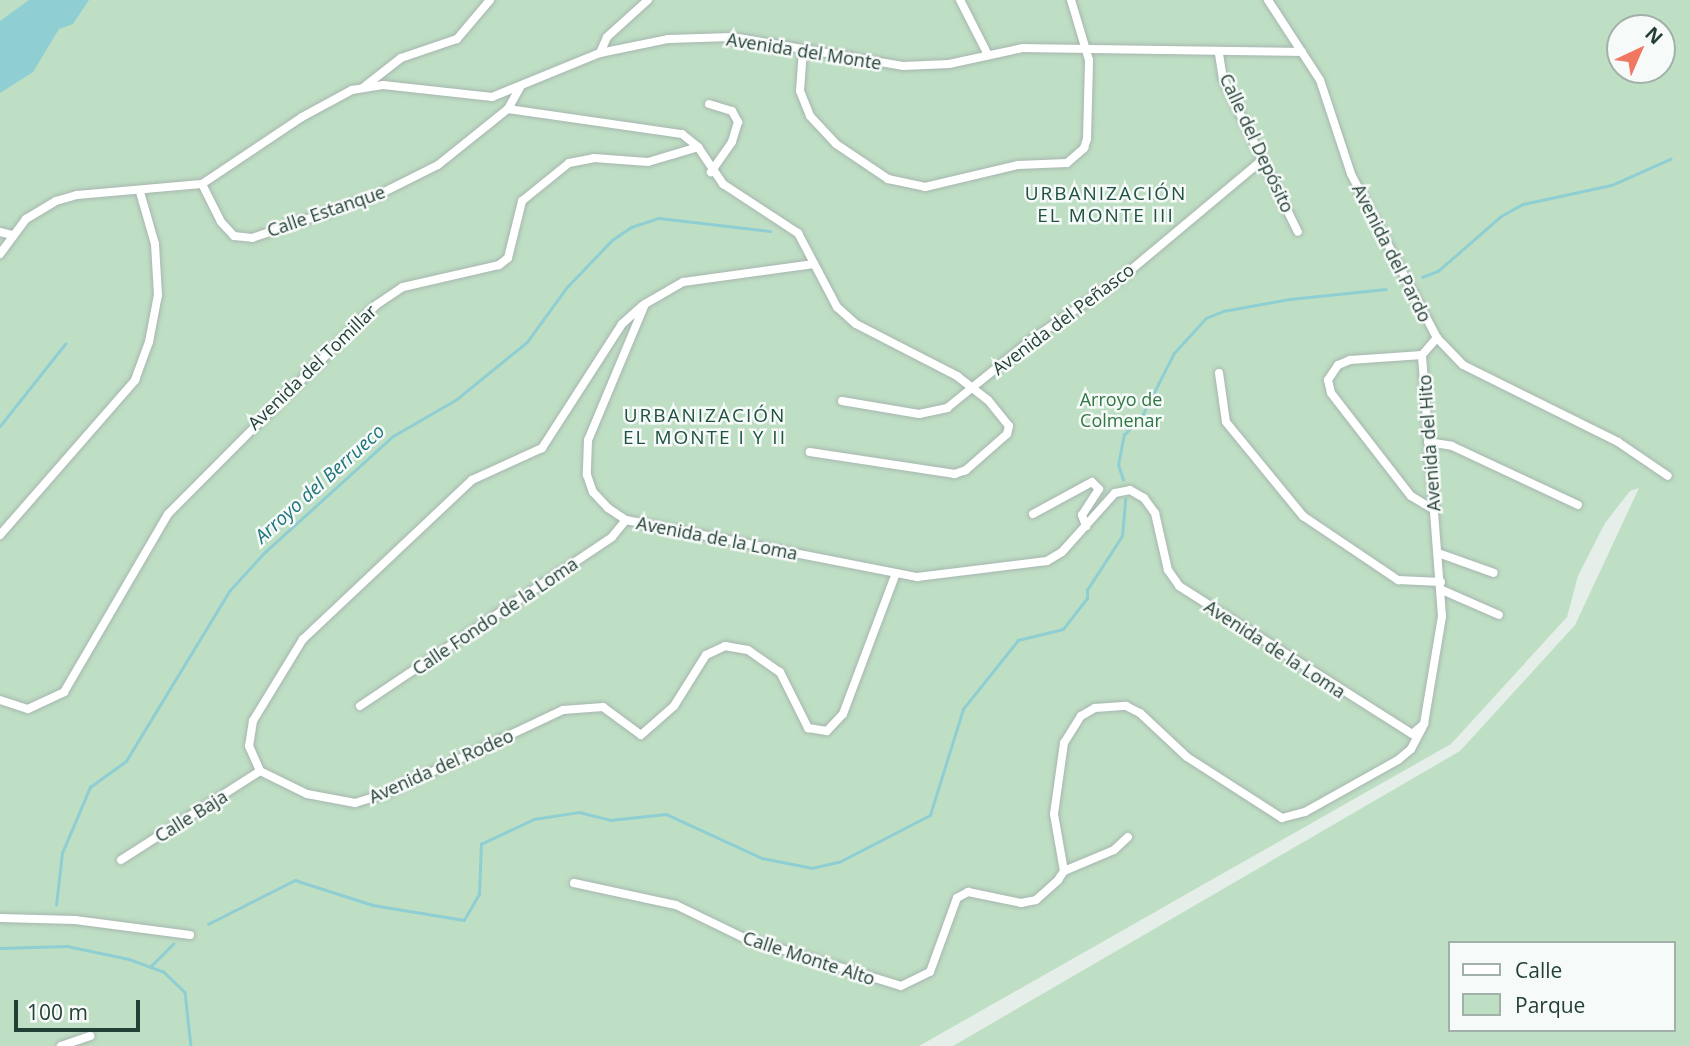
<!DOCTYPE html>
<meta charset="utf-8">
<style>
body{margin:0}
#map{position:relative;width:1690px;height:1046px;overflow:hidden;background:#e5eee9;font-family:"Open Sans",sans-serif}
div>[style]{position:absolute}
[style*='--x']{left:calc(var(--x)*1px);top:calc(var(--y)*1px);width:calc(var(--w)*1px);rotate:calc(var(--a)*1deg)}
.green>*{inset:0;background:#bfdfc4}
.water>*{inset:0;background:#8fced2}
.stream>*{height:2.5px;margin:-1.25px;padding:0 1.25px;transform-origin:1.25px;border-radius:1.25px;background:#8fced2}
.roads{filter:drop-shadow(0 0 2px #a7b6b0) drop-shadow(0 0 2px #a7b6b0)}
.minor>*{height:8px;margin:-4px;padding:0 4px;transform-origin:4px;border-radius:4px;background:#fff}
span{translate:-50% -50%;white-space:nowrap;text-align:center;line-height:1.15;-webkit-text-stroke:5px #f6faf8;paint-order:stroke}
.street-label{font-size:18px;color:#244036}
.park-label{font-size:18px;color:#2f7744}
.neighbourhood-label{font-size:19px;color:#205241;letter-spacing:2px}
.water-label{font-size:19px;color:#1e757c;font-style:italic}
.legend{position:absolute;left:1448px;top:941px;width:228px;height:91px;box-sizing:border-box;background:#f6faf8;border:2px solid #a2b0aa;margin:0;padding:9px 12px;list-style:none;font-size:21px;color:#244036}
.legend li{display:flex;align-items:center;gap:14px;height:35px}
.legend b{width:35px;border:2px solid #a2b0aa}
.north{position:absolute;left:1606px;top:14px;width:70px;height:70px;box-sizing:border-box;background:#f6faf8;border:2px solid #a2b0aa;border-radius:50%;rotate:44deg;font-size:19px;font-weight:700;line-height:28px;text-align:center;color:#244036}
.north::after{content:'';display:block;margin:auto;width:24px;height:32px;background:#f07761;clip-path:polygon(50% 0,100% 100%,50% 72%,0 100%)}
.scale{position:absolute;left:14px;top:1000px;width:126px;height:32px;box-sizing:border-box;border:4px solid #244036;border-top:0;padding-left:9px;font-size:21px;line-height:24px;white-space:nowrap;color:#244036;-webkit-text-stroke:5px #f6faf8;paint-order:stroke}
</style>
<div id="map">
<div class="green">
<div style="clip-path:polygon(evenodd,0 0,1690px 0,1690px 1046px,953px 1046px,1460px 751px,1575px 625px,1639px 488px,1630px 491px,1605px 523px,1578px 576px,1567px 617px,1451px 744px,919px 1046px,0 1046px,0 0,1620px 28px,1662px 28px,1662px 70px,1620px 70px,1620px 28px,0 0,1450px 943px,1674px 943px,1674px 1030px,1450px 1030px,1450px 943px)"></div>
</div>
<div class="water">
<div style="clip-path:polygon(29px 0,89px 0,73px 24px,59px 29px,33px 72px,0 93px,0 21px)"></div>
</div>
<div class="stream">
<div style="--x:1422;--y:277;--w:17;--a:-21"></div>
<div style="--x:1438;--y:271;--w:84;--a:-41.1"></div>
<div style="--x:1501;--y:216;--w:25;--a:-29"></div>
<div style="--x:1523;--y:204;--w:91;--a:-12.1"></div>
<div style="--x:1612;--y:185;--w:64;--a:-24.1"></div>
<div style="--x:0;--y:426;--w:105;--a:-51.6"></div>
<div style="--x:1123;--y:480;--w:16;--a:-108"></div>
<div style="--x:1118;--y:465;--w:31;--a:-79"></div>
<div style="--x:1124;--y:435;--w:28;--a:-48"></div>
<div style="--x:1143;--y:414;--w:68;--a:-63.1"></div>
<div style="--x:1174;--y:353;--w:47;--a:-47.6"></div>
<div style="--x:1206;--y:318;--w:18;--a:-22"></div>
<div style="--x:1223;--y:311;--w:68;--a:-10.2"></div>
<div style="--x:1290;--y:299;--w:96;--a:-6"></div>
<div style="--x:56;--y:905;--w:52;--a:-83.4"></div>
<div style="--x:62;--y:853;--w:72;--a:-67"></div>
<div style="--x:90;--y:787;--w:44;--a:-35.8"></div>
<div style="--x:126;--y:761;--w:200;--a:-58.7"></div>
<div style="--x:230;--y:590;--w:52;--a:-47.4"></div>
<div style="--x:265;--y:552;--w:173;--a:-42.2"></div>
<div style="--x:393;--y:436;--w:74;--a:-30"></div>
<div style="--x:457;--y:399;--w:90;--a:-39.2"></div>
<div style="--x:527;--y:342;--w:68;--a:-54"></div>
<div style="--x:567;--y:287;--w:65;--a:-46.2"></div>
<div style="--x:612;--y:240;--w:23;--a:-34"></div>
<div style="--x:631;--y:227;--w:29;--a:-18"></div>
<div style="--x:659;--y:218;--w:112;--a:6.7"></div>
<div style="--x:208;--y:924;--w:97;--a:-26.8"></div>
<div style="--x:295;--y:880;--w:82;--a:17.8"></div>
<div style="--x:373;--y:905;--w:92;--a:9.4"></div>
<div style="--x:464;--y:920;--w:30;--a:-60"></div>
<div style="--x:479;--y:894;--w:50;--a:-87.7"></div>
<div style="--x:481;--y:844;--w:59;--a:-25.3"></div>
<div style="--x:534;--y:819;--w:46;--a:-8.8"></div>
<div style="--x:579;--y:812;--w:32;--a:14"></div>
<div style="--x:610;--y:820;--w:56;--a:-6.1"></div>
<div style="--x:666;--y:814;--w:106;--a:24.6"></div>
<div style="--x:762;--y:858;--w:51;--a:11.3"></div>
<div style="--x:812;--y:868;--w:28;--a:-13"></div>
<div style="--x:839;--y:862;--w:102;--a:-27.3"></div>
<div style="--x:930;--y:815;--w:111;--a:-72.7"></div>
<div style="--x:963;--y:709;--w:88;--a:-51.4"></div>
<div style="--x:1018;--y:640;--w:46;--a:-13.7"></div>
<div style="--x:1063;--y:629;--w:39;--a:-52"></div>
<div style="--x:1087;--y:598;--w:8;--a:-90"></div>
<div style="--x:1087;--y:590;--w:64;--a:-57.1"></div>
<div style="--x:1122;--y:536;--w:37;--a:-85"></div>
<div style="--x:0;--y:948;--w:67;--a:-1.7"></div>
<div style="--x:67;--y:946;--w:63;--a:11.8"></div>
<div style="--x:129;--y:959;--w:37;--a:20"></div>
<div style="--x:164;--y:972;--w:29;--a:44"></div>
<div style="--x:185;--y:992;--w:54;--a:83.7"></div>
<div style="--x:150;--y:967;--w:33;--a:-45"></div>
</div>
<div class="roads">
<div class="minor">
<div style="--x:960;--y:0;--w:62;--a:63"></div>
<div style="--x:1268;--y:0;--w:95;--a:57"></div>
<div style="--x:1320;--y:80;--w:99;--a:71.7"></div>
<div style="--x:1351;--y:174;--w:185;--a:62.3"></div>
<div style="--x:1437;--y:338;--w:37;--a:46"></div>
<div style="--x:1463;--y:365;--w:173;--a:26.4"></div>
<div style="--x:1618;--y:442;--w:60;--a:34.2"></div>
<div style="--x:803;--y:50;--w:41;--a:94.2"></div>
<div style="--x:800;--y:91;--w:27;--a:68"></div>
<div style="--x:810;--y:116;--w:38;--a:47"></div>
<div style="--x:836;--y:144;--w:63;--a:33.9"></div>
<div style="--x:888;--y:179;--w:38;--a:12"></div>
<div style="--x:925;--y:187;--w:96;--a:-13.3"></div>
<div style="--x:1018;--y:165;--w:49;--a:-2.3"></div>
<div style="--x:1067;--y:163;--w:23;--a:-41"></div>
<div style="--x:1084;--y:148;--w:9;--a:-72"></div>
<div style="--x:1087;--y:139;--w:79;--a:-88.5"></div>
<div style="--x:1089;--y:60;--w:63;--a:-106.7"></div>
<div style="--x:600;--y:53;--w:17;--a:-66"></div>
<div style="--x:607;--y:37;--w:55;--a:-42.1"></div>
<div style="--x:1219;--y:54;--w:25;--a:81"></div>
<div style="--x:1223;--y:79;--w:170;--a:63.9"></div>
<div style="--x:364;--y:87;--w:47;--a:-38.1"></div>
<div style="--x:401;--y:58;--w:59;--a:-18.7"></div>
<div style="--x:457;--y:39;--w:51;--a:-49.8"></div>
<div style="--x:709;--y:104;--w:24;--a:17"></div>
<div style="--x:732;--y:111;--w:13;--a:61"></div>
<div style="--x:738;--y:122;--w:21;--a:107"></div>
<div style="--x:732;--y:142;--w:37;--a:125"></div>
<div style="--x:508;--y:109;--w:26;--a:-61"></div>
<div style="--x:202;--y:184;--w:42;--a:63.4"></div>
<div style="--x:221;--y:222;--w:19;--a:47"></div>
<div style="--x:234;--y:236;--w:18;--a:6"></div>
<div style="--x:252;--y:238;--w:133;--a:-18.8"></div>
<div style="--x:378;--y:195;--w:67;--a:-26.6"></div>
<div style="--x:438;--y:165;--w:90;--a:-38.7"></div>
<div style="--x:508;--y:109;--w:176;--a:8.2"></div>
<div style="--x:682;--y:134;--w:21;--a:39"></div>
<div style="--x:698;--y:147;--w:45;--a:56"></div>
<div style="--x:723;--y:184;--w:90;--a:33.2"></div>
<div style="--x:798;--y:233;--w:84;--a:62.2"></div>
<div style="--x:837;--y:307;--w:25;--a:42"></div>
<div style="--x:856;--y:324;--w:114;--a:27.2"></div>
<div style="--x:957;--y:376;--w:39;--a:38"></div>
<div style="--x:988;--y:400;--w:33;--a:51"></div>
<div style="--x:1009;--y:426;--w:8;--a:104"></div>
<div style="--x:1007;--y:434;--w:55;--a:138.7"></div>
<div style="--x:966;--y:470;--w:12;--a:160"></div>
<div style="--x:955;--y:474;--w:147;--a:-171.4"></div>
<div style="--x:0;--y:232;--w:12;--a:14"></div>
<div style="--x:0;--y:254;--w:44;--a:-53.4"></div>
<div style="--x:26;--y:219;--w:35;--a:-31"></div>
<div style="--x:56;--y:201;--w:22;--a:-16"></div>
<div style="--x:77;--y:195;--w:125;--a:-5"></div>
<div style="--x:202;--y:184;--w:120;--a:-33.8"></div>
<div style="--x:302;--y:117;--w:57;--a:-28.4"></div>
<div style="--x:352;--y:90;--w:31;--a:-9"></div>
<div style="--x:383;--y:85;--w:110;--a:6.3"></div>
<div style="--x:492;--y:97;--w:117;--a:-22.2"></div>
<div style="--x:600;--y:53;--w:69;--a:-11.6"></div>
<div style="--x:668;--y:39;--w:64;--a:-1.8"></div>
<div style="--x:732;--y:37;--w:173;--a:9.6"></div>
<div style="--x:903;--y:66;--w:46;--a:-2.5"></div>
<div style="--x:949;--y:64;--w:76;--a:-12.2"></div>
<div style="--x:1023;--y:48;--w:279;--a:0.8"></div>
<div style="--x:814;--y:264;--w:132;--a:172.2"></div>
<div style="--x:683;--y:282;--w:44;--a:149.9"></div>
<div style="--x:645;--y:304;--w:147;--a:112.7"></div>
<div style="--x:588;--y:440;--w:35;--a:92"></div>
<div style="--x:587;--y:475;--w:18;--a:71"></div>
<div style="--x:593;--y:492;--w:22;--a:47"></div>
<div style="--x:608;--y:508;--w:22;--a:34"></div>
<div style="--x:626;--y:520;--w:297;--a:11.1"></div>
<div style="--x:917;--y:577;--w:131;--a:-7"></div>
<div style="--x:1047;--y:561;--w:17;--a:-31"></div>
<div style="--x:1062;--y:552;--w:79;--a:-48.1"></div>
<div style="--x:1115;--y:493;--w:15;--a:-11"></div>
<div style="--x:1130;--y:490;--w:16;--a:30"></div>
<div style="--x:1144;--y:498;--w:19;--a:54"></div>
<div style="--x:1155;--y:513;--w:58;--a:77.2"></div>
<div style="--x:1168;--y:570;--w:19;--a:55"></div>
<div style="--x:1179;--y:586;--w:276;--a:32.4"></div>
<div style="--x:1412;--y:734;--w:16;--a:-40"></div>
<div style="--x:1424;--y:724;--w:109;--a:-80.5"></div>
<div style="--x:1442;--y:616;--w:262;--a:-94.4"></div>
<div style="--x:1422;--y:355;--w:23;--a:-49"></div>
<div style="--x:642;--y:306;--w:27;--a:138"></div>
<div style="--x:622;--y:324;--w:148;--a:122.8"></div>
<div style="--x:542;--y:448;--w:77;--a:155.4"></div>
<div style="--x:472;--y:480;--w:232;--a:136.7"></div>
<div style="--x:303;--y:639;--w:96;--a:121.4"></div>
<div style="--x:253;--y:721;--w:25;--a:99"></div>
<div style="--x:249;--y:746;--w:27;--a:66"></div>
<div style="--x:260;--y:771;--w:52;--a:26.1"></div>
<div style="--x:307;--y:794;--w:49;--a:10.6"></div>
<div style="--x:355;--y:803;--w:31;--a:-17"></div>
<div style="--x:385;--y:794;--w:197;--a:-25.3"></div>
<div style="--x:563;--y:710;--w:40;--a:-4.3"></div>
<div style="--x:603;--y:707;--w:47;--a:36.4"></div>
<div style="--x:641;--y:735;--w:44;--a:-41.3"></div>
<div style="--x:674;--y:706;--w:60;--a:-57.9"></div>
<div style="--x:706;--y:655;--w:21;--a:-25"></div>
<div style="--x:725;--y:646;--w:23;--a:10"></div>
<div style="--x:748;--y:650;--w:39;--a:35"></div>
<div style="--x:780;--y:672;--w:63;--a:63.4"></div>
<div style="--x:808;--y:728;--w:19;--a:9"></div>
<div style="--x:827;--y:731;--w:23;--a:-47"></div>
<div style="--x:843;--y:714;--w:147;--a:-69.4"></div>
<div style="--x:1422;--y:355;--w:72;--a:176"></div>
<div style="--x:1350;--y:360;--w:13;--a:157"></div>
<div style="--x:1338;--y:365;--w:18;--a:124"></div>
<div style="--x:1328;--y:380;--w:13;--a:77"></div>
<div style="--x:1331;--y:393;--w:130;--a:52.2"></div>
<div style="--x:1411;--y:496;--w:26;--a:31"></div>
<div style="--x:1219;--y:373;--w:49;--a:81.9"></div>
<div style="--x:1226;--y:422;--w:122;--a:50.7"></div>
<div style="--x:1303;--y:516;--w:115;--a:34"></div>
<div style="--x:1398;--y:580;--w:43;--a:2.7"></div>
<div style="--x:842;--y:401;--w:78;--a:9.6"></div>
<div style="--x:919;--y:414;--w:29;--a:-12"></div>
<div style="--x:947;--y:408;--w:108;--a:-39"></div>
<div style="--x:1031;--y:340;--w:108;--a:-34.4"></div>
<div style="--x:1120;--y:279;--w:184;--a:-39.9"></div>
<div style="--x:1428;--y:442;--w:24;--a:9"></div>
<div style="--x:1452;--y:446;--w:139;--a:25.1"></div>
<div style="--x:1033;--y:514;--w:67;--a:-28.5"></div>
<div style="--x:1092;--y:482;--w:10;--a:45"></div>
<div style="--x:1099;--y:489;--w:31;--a:123"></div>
<div style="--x:1082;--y:515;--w:12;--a:70"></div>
<div style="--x:0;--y:535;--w:206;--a:-48.9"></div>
<div style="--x:135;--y:380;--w:40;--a:-69.8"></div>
<div style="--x:149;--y:342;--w:48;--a:-79.2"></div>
<div style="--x:158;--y:295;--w:51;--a:-93.4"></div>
<div style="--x:155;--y:244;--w:54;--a:-106.1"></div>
<div style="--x:1438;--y:553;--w:59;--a:19.7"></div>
<div style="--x:1442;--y:590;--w:62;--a:23.7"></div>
<div style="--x:0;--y:700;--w:29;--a:18"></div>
<div style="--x:28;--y:709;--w:40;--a:-25"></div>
<div style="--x:64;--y:692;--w:206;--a:-59.7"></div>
<div style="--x:168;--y:514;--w:295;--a:-45.1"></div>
<div style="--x:376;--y:305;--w:32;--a:-34"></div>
<div style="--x:403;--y:287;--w:98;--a:-12.9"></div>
<div style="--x:499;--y:265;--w:11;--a:-38"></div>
<div style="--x:508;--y:258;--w:59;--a:-76.2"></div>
<div style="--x:522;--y:201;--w:60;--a:-39"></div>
<div style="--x:569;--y:163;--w:25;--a:-11"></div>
<div style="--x:594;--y:158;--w:54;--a:4.2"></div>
<div style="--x:648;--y:162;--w:52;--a:-16.7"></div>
<div style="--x:360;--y:706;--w:303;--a:-33.8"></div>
<div style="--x:612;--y:537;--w:22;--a:-51"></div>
<div style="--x:121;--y:860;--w:165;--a:-32.6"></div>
<div style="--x:1064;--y:871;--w:54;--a:-22.8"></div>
<div style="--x:1114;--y:850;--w:19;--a:-43"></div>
<div style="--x:574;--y:883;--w:104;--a:12.2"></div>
<div style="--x:676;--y:905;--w:73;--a:25.9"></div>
<div style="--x:742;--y:937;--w:166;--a:17.1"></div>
<div style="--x:901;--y:986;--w:32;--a:-26"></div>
<div style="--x:930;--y:972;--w:79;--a:-70"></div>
<div style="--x:957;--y:898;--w:13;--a:-29"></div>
<div style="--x:968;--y:892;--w:54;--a:11.7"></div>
<div style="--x:1021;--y:903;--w:15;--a:-11"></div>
<div style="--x:1036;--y:900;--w:30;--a:-42"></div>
<div style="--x:1058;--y:880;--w:11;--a:-56"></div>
<div style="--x:1064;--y:871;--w:58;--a:-100"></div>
<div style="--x:1054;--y:814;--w:72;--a:-82"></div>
<div style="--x:1064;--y:743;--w:32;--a:-58"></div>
<div style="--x:1081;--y:716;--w:16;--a:-30"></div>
<div style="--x:1095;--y:708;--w:31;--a:-4"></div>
<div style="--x:1126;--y:706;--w:16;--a:27"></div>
<div style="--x:1140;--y:713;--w:64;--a:43.1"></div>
<div style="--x:1187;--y:757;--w:113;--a:32.7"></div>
<div style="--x:1282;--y:818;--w:24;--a:-15"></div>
<div style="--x:1305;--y:812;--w:107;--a:-29.2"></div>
<div style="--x:1398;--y:760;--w:17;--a:-40"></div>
<div style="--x:1411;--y:749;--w:24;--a:-62"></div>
<div style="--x:0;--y:918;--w:75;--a:1.5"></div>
<div style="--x:75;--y:920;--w:116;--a:7.4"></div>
<div style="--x:61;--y:1046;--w:31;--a:-19"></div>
</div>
</div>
<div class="street-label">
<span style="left:804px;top:51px;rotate:9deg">Avenida del Monte</span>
<span style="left:1257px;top:143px;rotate:65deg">Calle del Depósito</span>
<span style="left:326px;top:211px;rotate:-19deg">Calle Estanque</span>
<span style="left:1392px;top:253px;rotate:63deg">Avenida del Pardo</span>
<span style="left:1063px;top:319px;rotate:-37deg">Avenida del Peñasco</span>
<span style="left:312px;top:367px;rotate:-44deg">Avenida del Tomillar</span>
<span style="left:1429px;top:443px;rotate:-94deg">Avenida del Hito</span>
<span style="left:717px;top:538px;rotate:11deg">Avenida de la Loma</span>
<span style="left:495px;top:616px;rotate:-34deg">Calle Fondo de la Loma</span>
<span style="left:1275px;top:649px;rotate:33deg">Avenida de la Loma</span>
<span style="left:441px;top:766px;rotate:-24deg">Avenida del Rodeo</span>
<span style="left:191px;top:816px;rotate:-32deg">Calle Baja</span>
<span style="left:809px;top:958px;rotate:18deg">Calle Monte Alto</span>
</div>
<div class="park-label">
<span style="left:1121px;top:410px">Arroyo de<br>Colmenar</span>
</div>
<div class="neighbourhood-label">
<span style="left:1106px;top:205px">URBANIZACIÓN<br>EL MONTE III</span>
<span style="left:705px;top:427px">URBANIZACIÓN<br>EL MONTE I Y II</span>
</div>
<div class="water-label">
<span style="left:320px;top:484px;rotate:-42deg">Arroyo del Berrueco</span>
</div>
<ul class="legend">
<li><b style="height:9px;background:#fff"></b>Calle</li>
<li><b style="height:19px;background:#bfdfc4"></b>Parque</li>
</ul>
<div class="north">N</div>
<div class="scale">100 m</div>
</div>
